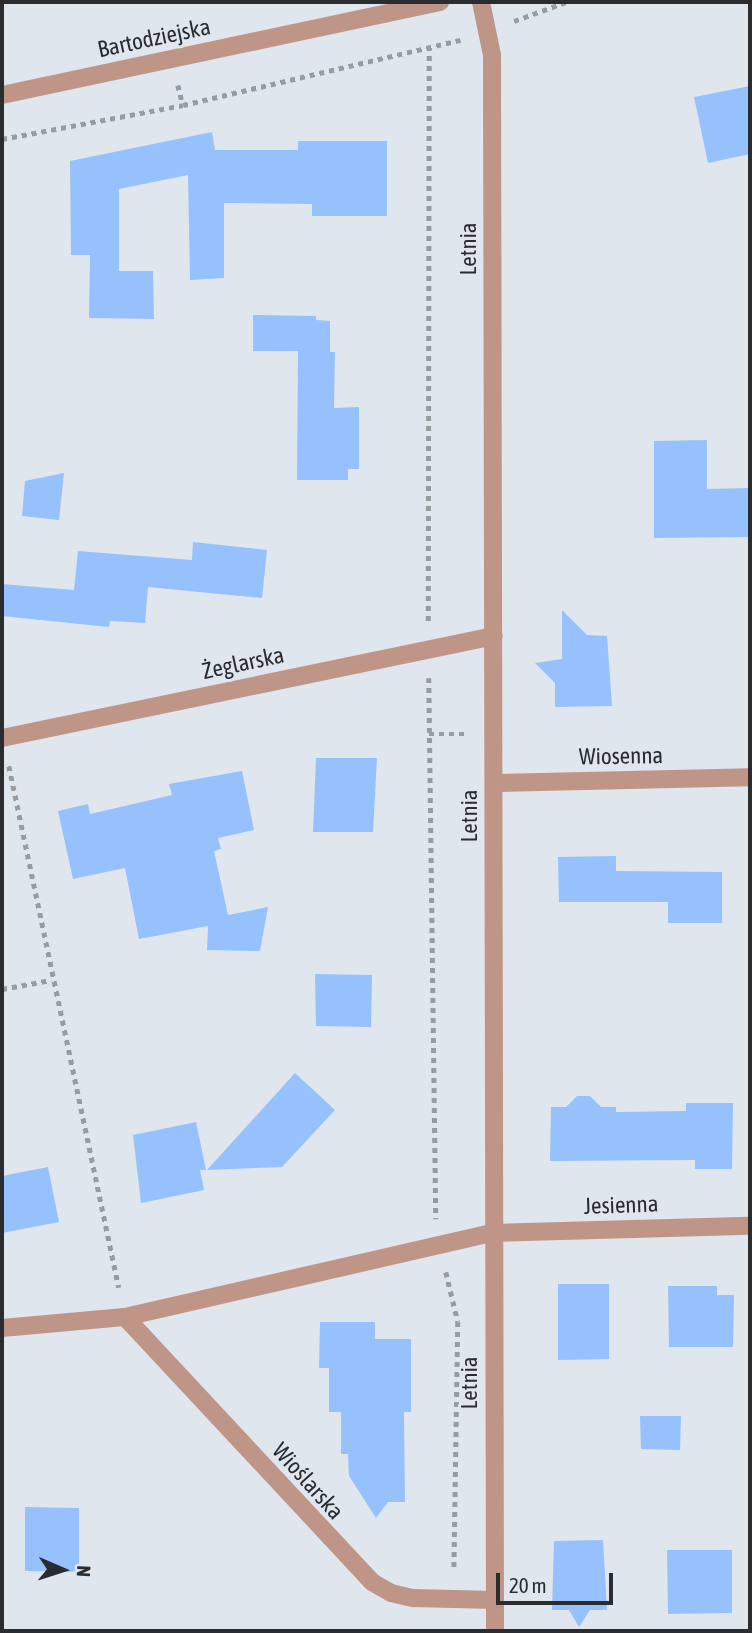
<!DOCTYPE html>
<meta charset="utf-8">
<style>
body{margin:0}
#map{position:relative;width:752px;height:1633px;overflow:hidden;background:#e0e6ed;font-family:"Asap Condensed",sans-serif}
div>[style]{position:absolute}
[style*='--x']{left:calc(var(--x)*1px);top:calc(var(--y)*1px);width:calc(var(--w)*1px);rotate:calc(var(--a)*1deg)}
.building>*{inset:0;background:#96c1fc}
.path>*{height:4.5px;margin-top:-2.25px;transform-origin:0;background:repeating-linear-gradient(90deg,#979ca1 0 5px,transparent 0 10px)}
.minor>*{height:18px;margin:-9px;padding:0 9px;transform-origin:9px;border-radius:9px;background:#be9587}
.tertiary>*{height:18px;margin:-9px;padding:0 9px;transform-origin:9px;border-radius:9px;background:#be9587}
span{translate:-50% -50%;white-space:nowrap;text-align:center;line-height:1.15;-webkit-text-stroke:6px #e0e6ed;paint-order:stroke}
.street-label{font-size:23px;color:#2a2c2f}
.frame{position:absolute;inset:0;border:4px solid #2a2c2f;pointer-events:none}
.north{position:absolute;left:28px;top:1535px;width:70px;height:70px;-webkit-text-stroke:5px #e0e6ed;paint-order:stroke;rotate:93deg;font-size:19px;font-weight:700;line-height:28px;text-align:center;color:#2a2c2f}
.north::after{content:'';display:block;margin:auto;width:24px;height:32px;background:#2a2c2f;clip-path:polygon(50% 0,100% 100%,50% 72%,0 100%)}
.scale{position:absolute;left:496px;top:1573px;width:117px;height:32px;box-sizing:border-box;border:4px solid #2a2c2f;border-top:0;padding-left:9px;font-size:21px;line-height:24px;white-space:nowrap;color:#2a2c2f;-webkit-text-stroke:5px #e0e6ed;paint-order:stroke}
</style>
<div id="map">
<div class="building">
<div style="clip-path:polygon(750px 86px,750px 154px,708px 163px,694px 97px)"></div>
<div style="clip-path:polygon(212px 132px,215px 150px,298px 150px,298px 141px,387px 141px,387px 216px,312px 216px,312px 204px,224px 203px,224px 278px,190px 280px,188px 175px,119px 189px,119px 271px,153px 271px,154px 319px,89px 318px,90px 255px,71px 255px,70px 161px)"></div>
<div style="clip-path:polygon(253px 315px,316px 316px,316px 320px,330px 321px,330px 352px,335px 352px,334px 408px,359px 407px,359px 469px,348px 469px,348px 480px,297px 480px,298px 351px,253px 351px)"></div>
<div style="clip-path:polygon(707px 440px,707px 489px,750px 488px,750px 537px,654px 538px,654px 441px)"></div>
<div style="clip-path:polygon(64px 473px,59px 520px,22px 516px,25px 481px)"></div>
<div style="clip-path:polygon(193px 542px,267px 550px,262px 598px,148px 587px,145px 623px,110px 621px,109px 627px,2px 616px,2px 584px,74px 590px,78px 551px,192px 560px)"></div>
<div style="clip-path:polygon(562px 610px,587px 635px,607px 636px,612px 706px,555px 707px,555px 683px,535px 663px,562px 659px)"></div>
<div style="clip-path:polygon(316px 758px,377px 758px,373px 832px,313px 832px)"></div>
<div style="clip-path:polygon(242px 771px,254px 830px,218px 838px,221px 849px,214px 851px,228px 915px,268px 907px,260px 951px,207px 950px,208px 926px,139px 939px,125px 868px,73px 879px,58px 811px,88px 804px,90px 814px,172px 795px,169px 784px)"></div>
<div style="clip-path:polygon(616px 856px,616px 871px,722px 872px,722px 923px,668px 923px,668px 902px,559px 902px,558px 857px)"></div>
<div style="clip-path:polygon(315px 974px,372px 975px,371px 1027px,316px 1026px)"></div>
<div style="clip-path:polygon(295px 1073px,335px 1110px,282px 1167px,207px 1170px)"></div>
<div style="clip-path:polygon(577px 1096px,590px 1096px,601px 1107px,616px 1107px,616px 1112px,686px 1111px,686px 1103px,733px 1103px,732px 1169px,695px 1169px,695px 1160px,550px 1161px,551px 1107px,566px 1107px)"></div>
<div style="clip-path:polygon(196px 1122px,206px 1170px,200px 1170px,204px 1190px,141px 1203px,133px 1135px)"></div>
<div style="clip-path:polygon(48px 1167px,59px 1222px,2px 1233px,2px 1176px)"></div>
<div style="clip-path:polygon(558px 1284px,609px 1284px,609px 1359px,558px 1360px)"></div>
<div style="clip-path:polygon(668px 1286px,717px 1286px,717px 1295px,734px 1295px,733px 1347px,669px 1347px)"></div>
<div style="clip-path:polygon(320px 1322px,375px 1322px,375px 1339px,411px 1339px,411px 1412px,404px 1412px,405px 1502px,388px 1502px,376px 1518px,349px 1476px,348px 1454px,341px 1454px,341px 1412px,329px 1412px,329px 1368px,319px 1368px)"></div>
<div style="clip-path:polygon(640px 1416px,681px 1416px,680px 1450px,641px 1449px)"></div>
<div style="clip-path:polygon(25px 1507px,79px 1508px,79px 1572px,25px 1571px)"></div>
<div style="clip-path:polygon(603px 1540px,607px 1610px,590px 1610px,579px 1627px,569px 1610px,552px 1610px,554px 1541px)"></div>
<div style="clip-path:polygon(667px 1550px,732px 1550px,732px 1613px,668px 1614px)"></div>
</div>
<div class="path">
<div style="--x:514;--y:21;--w:55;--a:-20.1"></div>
<div style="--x:178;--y:85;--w:21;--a:76"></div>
<div style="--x:2;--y:139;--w:184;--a:-10.6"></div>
<div style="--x:183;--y:105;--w:285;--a:-13.2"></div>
<div style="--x:428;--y:621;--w:573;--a:-89.9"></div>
<div style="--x:429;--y:678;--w:541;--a:89.26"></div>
<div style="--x:429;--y:734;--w:36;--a:0"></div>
<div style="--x:9;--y:766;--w:533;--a:78.1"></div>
<div style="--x:2;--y:989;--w:50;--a:-10.4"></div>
<div style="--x:446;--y:1272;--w:51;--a:76.5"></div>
<div style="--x:458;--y:1322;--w:248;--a:90.9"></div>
</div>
<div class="minor">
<div style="--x:481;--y:2;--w:54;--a:78.3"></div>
<div style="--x:492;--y:55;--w:1576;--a:89.89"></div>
<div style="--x:2;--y:738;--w:502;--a:-11.71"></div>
<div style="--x:494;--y:783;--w:256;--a:-1.3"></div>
<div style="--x:125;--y:1317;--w:362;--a:47"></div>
<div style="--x:372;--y:1582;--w:22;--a:30"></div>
<div style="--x:391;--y:1593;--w:23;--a:13"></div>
<div style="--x:413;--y:1598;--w:82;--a:1.4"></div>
<div style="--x:2;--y:1328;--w:123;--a:-5.1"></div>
<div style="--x:125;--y:1317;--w:376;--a:-12.9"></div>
<div style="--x:492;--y:1233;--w:258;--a:-1.6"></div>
</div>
<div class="tertiary">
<div style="--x:2;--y:95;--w:448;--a:-12"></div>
</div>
<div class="street-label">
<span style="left:154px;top:38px;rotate:-12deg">Bartodziejska</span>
<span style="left:468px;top:249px;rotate:-90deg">Letnia</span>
<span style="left:243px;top:663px;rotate:-12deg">Żeglarska</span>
<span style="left:621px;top:756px;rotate:-1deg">Wiosenna</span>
<span style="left:469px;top:816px;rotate:-90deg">Letnia</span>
<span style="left:621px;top:1205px;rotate:-2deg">Jesienna</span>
<span style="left:469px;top:1383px;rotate:-90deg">Letnia</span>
<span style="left:308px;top:1481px;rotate:48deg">Wioślarska</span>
</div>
<div class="frame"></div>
<div class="north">N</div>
<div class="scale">20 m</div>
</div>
